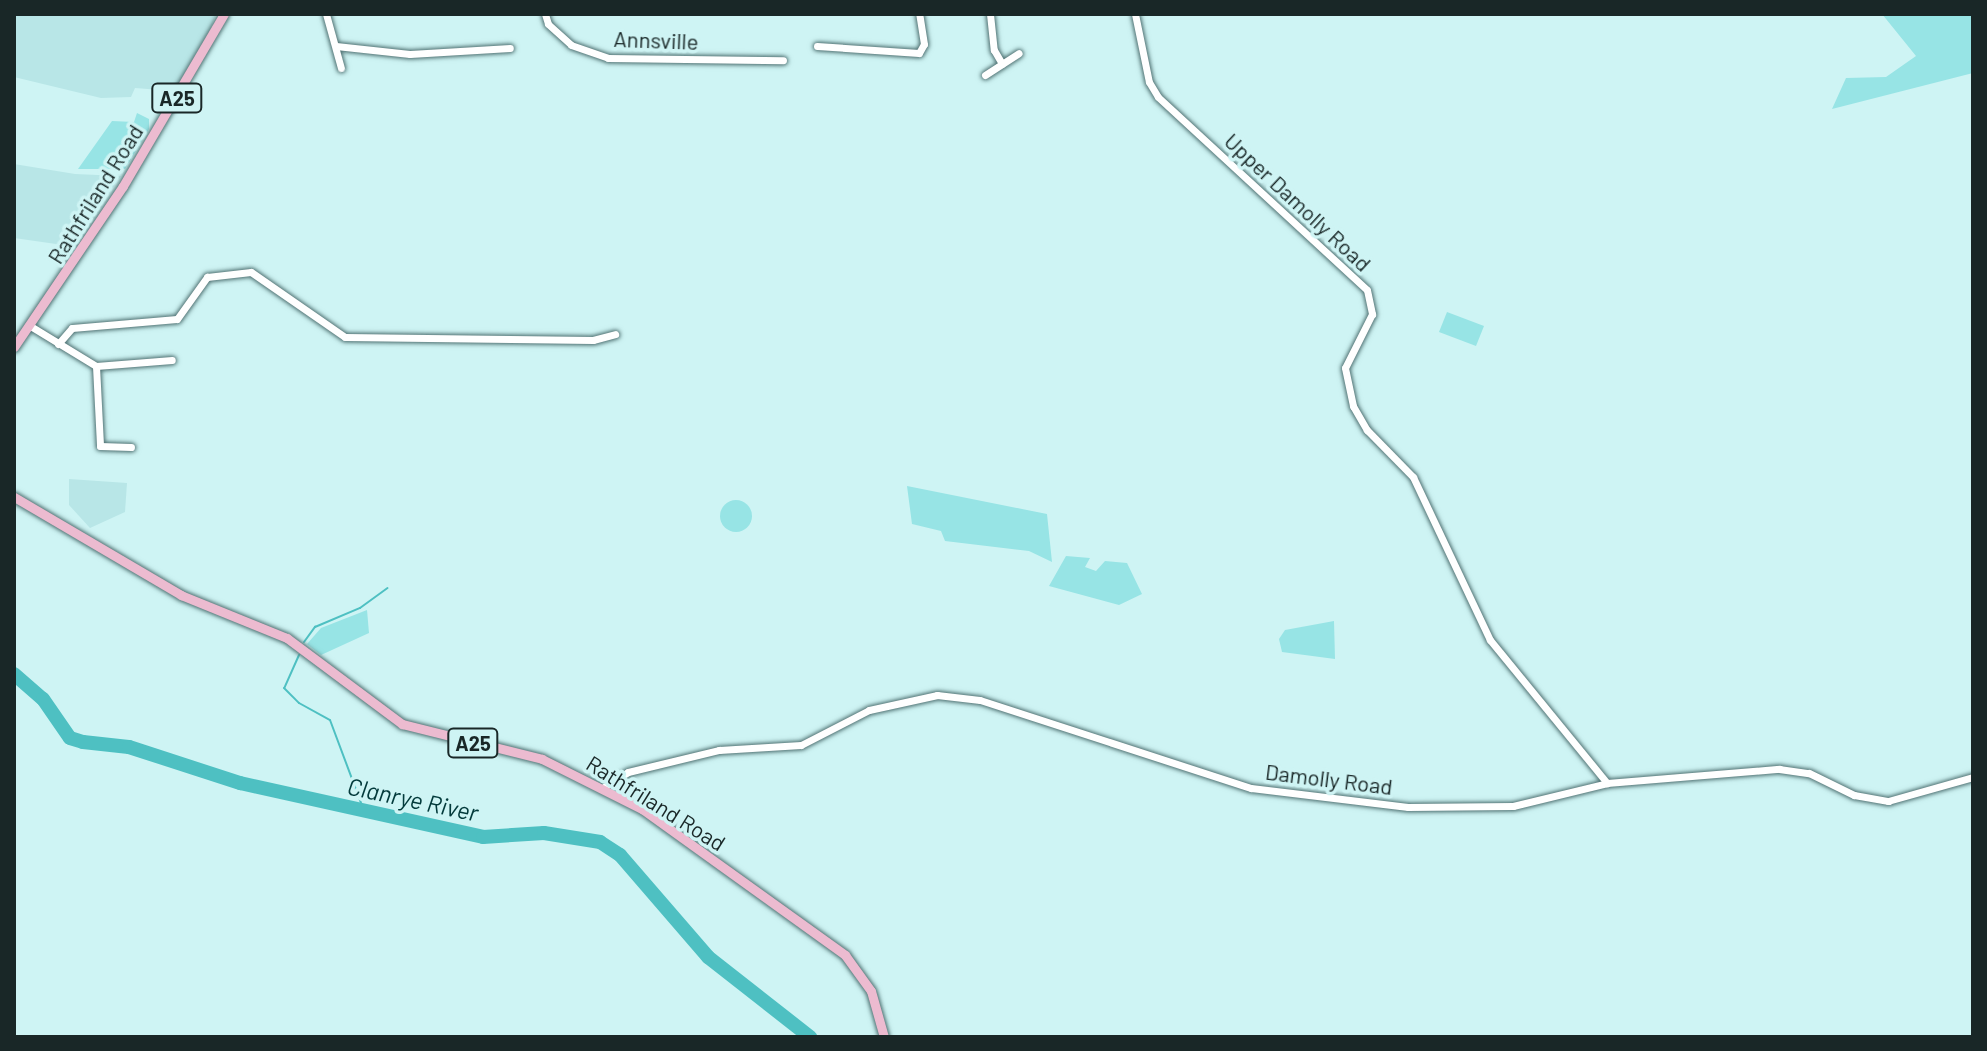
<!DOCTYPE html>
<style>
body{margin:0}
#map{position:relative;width:1987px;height:1051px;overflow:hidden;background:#cef4f4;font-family:Barlow,sans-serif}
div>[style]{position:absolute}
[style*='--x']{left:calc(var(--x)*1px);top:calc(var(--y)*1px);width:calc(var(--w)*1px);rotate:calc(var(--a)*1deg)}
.built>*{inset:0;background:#b8e6e7}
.green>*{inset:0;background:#97e4e5}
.round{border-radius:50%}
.stream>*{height:2px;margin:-1px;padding:0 1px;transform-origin:1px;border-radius:1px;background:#4ec0c2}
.river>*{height:14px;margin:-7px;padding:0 7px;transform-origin:7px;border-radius:7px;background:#4ec0c2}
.roads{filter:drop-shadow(0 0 2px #517374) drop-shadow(0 0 2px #517374)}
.minor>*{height:7px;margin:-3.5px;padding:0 3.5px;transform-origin:3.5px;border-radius:3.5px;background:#fff}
.major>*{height:9px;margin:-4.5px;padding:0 4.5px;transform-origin:4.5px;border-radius:4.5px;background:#ecbbd0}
span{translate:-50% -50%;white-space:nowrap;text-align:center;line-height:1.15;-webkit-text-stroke:7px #cef4f4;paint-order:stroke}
.shield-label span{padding:2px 6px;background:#cef4f4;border:2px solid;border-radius:6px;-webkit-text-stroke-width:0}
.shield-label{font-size:20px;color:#192727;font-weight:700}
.street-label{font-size:22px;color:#192727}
.water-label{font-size:24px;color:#033a3b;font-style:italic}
.frame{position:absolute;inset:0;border:16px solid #192727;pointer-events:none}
</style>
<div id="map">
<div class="built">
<div style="clip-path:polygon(14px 14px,216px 14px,186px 92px,135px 88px,131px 97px,101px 98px,14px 77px)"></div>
<div style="clip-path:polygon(14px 164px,75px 174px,121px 176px,76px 239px,65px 238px,63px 245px,14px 238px)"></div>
<div style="clip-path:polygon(69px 479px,127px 483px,125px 512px,90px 528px,69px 505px)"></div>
</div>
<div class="green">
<div style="clip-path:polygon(1882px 14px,1973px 14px,1973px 73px,1832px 109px,1846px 78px,1886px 77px,1916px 56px)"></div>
<div style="clip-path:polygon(137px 113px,149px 119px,149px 129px,125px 169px,78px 169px,112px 121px,134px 122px)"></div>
<div style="clip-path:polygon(1447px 312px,1484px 326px,1476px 346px,1439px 332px)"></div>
<div style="clip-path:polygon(907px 486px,1047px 514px,1052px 562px,1029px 551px,945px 541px,941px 531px,912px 524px)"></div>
<div class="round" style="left:720px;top:500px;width:32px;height:32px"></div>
<div style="clip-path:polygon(1066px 556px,1090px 558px,1085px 567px,1096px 571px,1105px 561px,1127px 563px,1142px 594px,1119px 605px,1049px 586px)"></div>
<div style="clip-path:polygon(367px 610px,369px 633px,321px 655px,307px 644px,321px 628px)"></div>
<div style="clip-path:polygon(1334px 621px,1335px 659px,1282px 652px,1279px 639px,1285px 630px)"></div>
</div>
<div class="stream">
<div style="--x:304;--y:642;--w:19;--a:-54"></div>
<div style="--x:315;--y:627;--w:49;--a:-22.9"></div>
<div style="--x:360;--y:608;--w:34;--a:-36"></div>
<div style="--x:299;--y:655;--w:36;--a:114"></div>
<div style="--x:284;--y:688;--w:21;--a:45"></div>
<div style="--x:299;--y:703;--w:35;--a:29"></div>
<div style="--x:330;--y:720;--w:97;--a:69.5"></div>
</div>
<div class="river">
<div style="--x:14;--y:674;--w:38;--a:41"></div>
<div style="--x:43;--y:699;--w:47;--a:55.3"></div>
<div style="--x:70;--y:738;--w:14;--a:17"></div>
<div style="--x:83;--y:742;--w:46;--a:6.2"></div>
<div style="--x:129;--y:747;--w:117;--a:18"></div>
<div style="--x:240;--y:783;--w:249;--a:12.5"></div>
<div style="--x:483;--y:837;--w:61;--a:-3.8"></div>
<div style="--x:544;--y:833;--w:57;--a:9.1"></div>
<div style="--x:600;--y:842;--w:24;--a:33"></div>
<div style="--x:620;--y:855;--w:135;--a:49.2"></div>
<div style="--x:708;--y:957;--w:130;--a:38.1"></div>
</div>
<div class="roads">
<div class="minor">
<div style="--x:326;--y:14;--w:56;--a:74.5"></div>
<div style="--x:545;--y:14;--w:10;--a:73"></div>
<div style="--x:548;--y:24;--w:31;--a:42"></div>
<div style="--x:571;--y:45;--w:39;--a:19"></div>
<div style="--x:608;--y:58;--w:175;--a:0.7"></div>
<div style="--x:990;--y:14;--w:36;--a:84"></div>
<div style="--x:994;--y:50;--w:16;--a:60"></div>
<div style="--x:1135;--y:14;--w:69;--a:78.4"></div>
<div style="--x:1149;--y:82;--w:17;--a:59"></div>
<div style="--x:1158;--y:97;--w:284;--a:42.7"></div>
<div style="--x:1367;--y:290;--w:25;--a:78"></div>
<div style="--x:1372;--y:314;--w:60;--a:116.6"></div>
<div style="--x:1345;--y:368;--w:39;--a:78"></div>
<div style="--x:1353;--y:406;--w:28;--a:60"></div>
<div style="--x:1367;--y:430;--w:66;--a:45.6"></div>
<div style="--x:1413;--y:477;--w:180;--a:64.7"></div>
<div style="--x:1490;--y:640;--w:185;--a:50.7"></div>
<div style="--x:336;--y:46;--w:74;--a:6.2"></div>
<div style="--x:410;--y:54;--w:100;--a:-3.4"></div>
<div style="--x:817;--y:46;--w:102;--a:3.9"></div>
<div style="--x:919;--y:53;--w:10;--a:-61"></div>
<div style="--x:924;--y:44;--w:30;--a:-99"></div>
<div style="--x:985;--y:75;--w:40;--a:-32.9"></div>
<div style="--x:32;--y:327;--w:75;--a:31.4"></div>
<div style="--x:96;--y:366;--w:76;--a:-4.5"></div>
<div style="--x:58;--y:344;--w:21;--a:-49"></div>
<div style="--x:72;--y:328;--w:105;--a:-4.9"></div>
<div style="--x:177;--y:319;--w:52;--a:-54.5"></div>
<div style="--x:207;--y:277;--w:44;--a:-6.5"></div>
<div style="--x:251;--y:272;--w:114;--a:34.7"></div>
<div style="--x:345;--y:337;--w:248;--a:0.7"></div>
<div style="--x:593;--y:340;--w:23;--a:-15"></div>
<div style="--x:96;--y:366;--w:80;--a:87.1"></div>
<div style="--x:100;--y:446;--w:31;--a:2"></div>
<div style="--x:604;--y:787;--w:28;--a:-32"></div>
<div style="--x:628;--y:772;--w:94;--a:-13.6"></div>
<div style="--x:719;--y:750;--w:82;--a:-3.5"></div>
<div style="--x:801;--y:745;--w:76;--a:-27.2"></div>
<div style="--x:869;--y:710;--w:70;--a:-12.4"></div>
<div style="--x:937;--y:695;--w:43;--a:6.6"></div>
<div style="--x:980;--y:700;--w:285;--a:18"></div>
<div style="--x:1251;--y:788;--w:158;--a:6.9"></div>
<div style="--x:1408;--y:807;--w:105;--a:-0.5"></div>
<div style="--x:1513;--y:806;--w:97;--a:-13.7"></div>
<div style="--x:1607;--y:783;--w:173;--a:-4.7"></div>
<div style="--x:1779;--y:769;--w:30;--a:8"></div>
<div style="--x:1809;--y:773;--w:50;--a:26.1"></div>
<div style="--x:1854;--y:795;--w:35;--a:10"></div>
<div style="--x:1888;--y:801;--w:88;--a:-15.8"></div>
</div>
<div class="major">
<div style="--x:14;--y:347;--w:194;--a:-55.9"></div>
<div style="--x:123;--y:186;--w:199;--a:-59.6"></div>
<div style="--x:14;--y:497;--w:194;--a:30.4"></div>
<div style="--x:181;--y:595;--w:114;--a:22.1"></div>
<div style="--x:287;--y:638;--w:144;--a:36.8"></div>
<div style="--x:402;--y:724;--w:144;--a:14"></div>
<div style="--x:542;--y:759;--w:112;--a:26.6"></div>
<div style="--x:642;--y:809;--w:250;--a:35.7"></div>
<div style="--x:845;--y:955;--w:44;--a:54.2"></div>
<div style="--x:871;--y:991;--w:48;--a:74.2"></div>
</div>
</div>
<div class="shield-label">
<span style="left:177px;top:98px">A25</span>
<span style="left:473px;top:743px">A25</span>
</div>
<div class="street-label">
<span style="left:656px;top:40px;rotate:2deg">Annsville</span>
<span style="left:95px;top:194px;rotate:-58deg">Rathfriland Road</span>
<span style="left:1298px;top:202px;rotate:43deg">Upper Damolly Road</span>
<span style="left:1329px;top:779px;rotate:7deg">Damolly Road</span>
<span style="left:656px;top:803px;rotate:32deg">Rathfriland Road</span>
</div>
<div class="water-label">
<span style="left:413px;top:799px;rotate:12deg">Clanrye River</span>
</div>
<div class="frame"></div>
</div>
